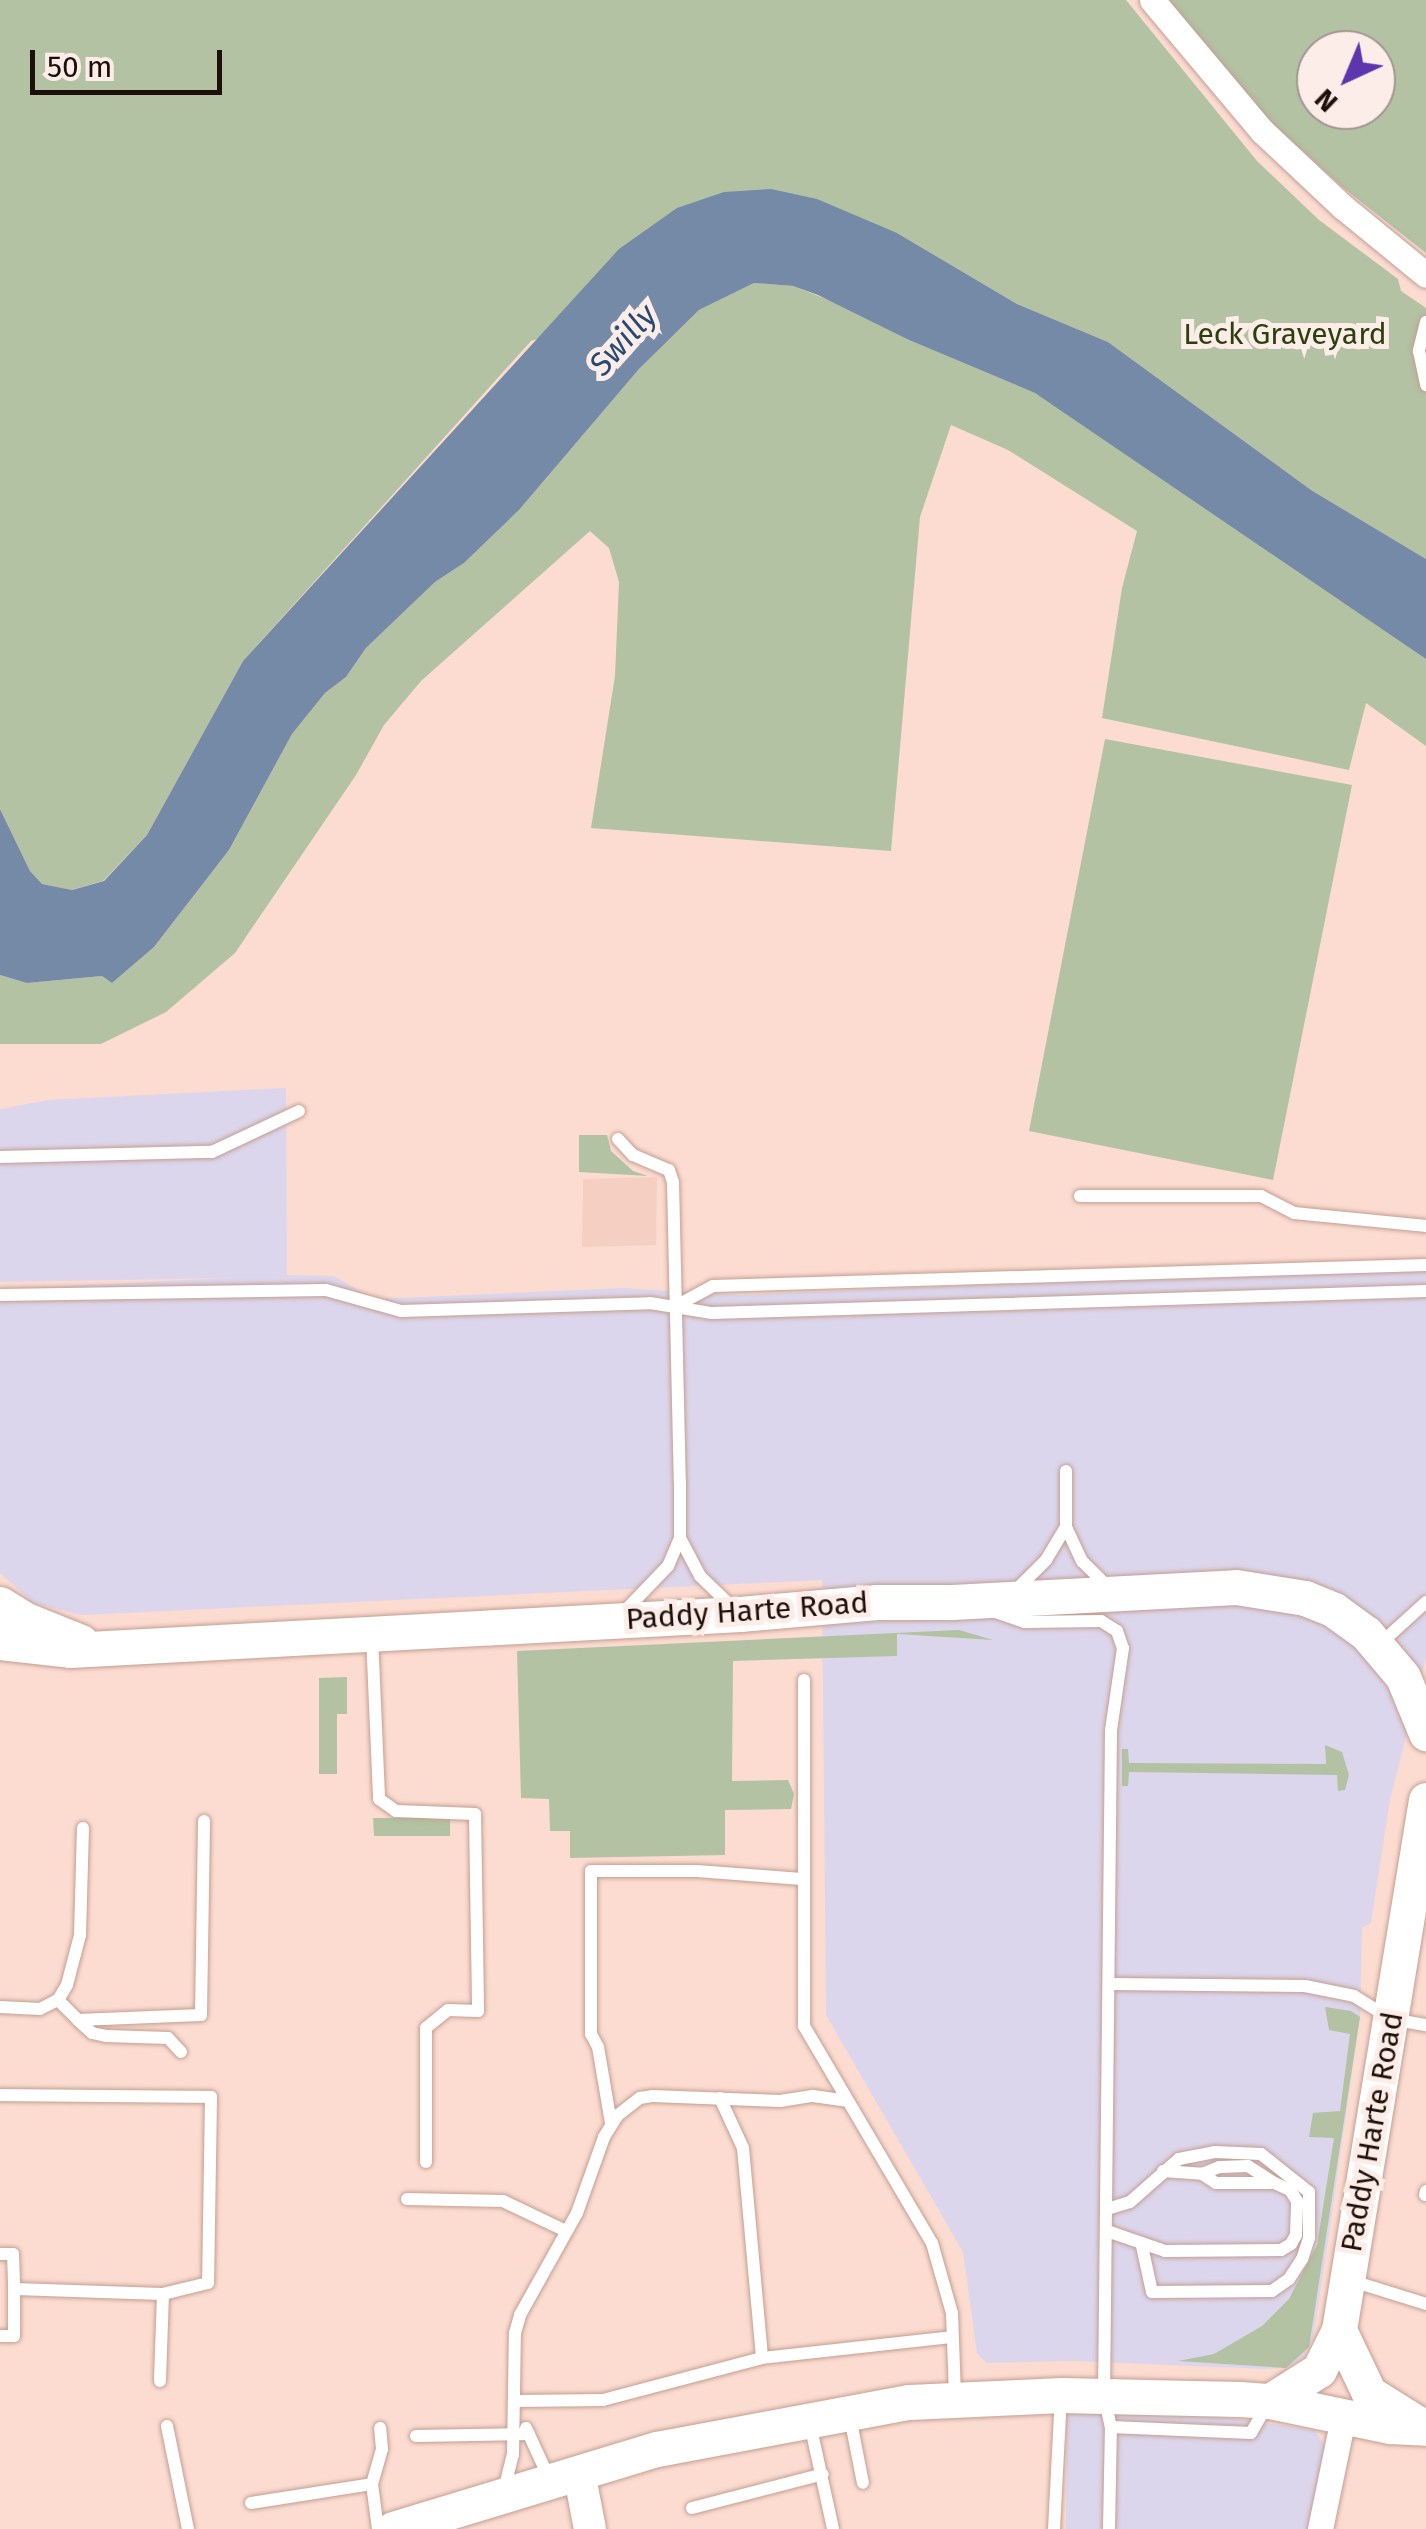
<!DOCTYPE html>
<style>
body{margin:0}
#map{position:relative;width:1426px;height:2529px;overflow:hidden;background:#fcdcd1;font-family:"Fira Sans",sans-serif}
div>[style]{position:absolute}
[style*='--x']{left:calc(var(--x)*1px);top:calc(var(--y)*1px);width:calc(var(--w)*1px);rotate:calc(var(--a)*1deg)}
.commercial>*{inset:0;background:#dcd6ec}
.built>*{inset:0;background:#f5cfc1}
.green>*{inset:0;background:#b2c2a3}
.water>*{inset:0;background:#748aa7}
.roads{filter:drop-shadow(0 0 2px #c49f92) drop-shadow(0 0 2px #c49f92)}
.service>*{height:12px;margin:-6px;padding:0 6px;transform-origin:6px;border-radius:6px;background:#fff}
.minor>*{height:25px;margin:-12.5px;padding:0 12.5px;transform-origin:12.5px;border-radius:12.5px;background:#fff}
.tertiary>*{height:32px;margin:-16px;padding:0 16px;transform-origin:16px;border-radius:16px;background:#fff}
.secondary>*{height:35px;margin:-17.5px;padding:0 17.5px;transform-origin:17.5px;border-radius:17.5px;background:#fff}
span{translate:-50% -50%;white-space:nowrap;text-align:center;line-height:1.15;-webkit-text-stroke:10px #fdede8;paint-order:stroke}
.park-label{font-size:30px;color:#2b410d}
.street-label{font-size:30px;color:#1d100b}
.water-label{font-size:32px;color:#284973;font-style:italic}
.north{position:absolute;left:1296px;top:30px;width:100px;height:100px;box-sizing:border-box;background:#fdede8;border:2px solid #a39590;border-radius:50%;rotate:224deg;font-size:28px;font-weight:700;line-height:40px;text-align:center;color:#1d100b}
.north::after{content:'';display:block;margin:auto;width:35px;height:45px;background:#5d36ae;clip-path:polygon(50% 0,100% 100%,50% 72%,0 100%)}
.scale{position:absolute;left:30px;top:50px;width:192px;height:45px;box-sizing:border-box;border:5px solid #1d100b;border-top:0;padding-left:12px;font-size:30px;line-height:35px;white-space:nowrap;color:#1d100b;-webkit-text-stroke:8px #fdede8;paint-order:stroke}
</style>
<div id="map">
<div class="commercial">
<div style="clip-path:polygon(286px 1088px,287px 1275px,334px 1276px,374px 1299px,623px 1288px,740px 1295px,1225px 1274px,1426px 1271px,1426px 1658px,1390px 1800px,1371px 1923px,1362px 1928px,1360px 2017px,1327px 2248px,1313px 2339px,1302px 2358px,1286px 2368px,1265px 2369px,1073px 2361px,986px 2363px,977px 2353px,963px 2252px,826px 2015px,822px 1580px,81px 1615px,33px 1603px,0 1573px,0 1289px,228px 1278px,0 1282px,0 1109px,48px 1100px)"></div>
<div style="clip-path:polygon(1123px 2411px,1221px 2417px,1314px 2430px,1325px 2445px,1310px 2529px,1066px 2529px,1067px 2414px)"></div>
</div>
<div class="built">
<div style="clip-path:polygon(657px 1177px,656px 1245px,582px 1247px,583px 1179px)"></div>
</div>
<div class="green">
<div style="clip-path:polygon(0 0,1126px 0,1257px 161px,1319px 220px,1398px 279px,1401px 291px,1426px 308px,1426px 559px,1311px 490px,1108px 342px,1017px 304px,897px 233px,531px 341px,243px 661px,147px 835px,103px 881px,71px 890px,42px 884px,30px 871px,0 809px)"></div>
<div style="clip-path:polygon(evenodd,1168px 0,1426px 0,1426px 253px,1341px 186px,1240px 94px,1168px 0,1316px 50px,1376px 50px,1376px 110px,1316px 110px,1316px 50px)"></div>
<div style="clip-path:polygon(754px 283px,793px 286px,849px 308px,909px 340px,1035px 393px,1134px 455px,1426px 659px,1426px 746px,1366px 703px,1349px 770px,1102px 718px,1122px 588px,1137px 531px,1008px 450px,951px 425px,920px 517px,891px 851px,591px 828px,615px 676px,619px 582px,609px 548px,590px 531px,421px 681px,384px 725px,356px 775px,235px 953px,166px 1012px,101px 1044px,0 1044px,0 975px,27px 983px,102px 976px,112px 983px,154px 947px,229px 850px,292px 734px,325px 693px,346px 677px,366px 648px,435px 582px,464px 563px,519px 510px,639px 369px,699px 310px)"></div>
<div style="clip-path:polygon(1105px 739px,1352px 785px,1273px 1180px,1029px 1131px)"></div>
<div style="clip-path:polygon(579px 1135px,607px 1135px,611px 1151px,633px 1171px,648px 1176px,579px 1172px)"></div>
<div style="clip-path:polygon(959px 1630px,993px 1640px,897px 1634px,897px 1656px,733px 1661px,732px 1781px,788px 1780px,794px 1794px,791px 1809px,725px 1810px,725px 1855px,570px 1858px,570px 1831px,550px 1831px,549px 1799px,521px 1798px,517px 1651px)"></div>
<div style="clip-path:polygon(347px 1677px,347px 1714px,337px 1714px,337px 1774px,319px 1774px,319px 1678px)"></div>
<div style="clip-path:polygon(1325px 1745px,1342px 1752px,1349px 1775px,1345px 1790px,1338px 1791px,1337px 1775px,1129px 1772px,1128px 1786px,1122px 1786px,1122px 1749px,1128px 1749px,1129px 1763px,1326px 1764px)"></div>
<div style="clip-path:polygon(373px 1818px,450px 1818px,450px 1836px,374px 1836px)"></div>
<div style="clip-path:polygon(1325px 2007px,1351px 2011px,1360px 2017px,1309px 2347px,1286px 2368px,1178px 2361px,1214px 2354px,1262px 2326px,1289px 2299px,1317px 2245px,1334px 2138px,1309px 2137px,1313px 2113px,1340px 2111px,1350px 2034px,1329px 2030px)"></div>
</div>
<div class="water">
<div style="clip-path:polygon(771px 189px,817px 199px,897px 233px,1017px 304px,1108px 342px,1311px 490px,1426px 559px,1426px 659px,1035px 393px,909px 340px,818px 295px,793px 286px,754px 283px,699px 310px,639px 369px,519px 510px,464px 563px,435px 582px,366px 648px,346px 677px,325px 693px,292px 734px,229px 850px,154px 947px,112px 983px,102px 976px,27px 983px,0 975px,0 809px,30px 871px,42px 884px,72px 890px,104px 881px,147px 835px,243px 661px,619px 249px,677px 208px,724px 192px)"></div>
</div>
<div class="roads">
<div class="service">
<div style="--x:1426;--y:322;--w:30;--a:104"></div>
<div style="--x:1419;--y:351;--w:35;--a:78"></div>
<div style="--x:618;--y:1139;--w:22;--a:47"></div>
<div style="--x:633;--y:1155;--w:39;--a:23"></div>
<div style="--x:669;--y:1170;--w:13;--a:72"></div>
<div style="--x:673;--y:1182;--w:301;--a:88.7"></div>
<div style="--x:680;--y:1483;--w:55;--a:90"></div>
<div style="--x:680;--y:1538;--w:30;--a:113"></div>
<div style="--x:668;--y:1566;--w:65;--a:133.8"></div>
<div style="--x:0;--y:1157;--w:212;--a:-1.4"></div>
<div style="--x:212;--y:1152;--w:96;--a:-25.2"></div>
<div style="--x:1080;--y:1196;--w:181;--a:0"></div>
<div style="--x:1261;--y:1196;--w:37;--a:27"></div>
<div style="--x:1294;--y:1213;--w:133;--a:5.6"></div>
<div style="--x:0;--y:1295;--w:326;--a:-0.9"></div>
<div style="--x:326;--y:1290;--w:78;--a:15.6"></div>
<div style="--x:401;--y:1311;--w:249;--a:-1.8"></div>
<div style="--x:650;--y:1303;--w:63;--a:9.2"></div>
<div style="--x:712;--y:1313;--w:714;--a:-1.76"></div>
<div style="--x:674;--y:1307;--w:44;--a:-28.3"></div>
<div style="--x:713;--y:1286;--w:713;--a:-1.69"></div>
<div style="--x:1066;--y:1471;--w:56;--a:90"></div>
<div style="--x:1066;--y:1527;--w:38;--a:65"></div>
<div style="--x:1082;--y:1561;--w:34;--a:45"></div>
<div style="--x:680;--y:1538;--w:43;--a:62.2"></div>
<div style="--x:700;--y:1576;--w:45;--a:44.1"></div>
<div style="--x:1015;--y:1591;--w:44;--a:-45"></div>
<div style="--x:1046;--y:1560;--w:39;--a:-59"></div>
<div style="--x:990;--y:1610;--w:36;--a:19"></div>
<div style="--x:1024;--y:1622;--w:77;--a:-0.7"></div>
<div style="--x:1101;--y:1621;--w:19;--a:32"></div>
<div style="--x:1117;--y:1631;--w:18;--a:71"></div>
<div style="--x:1123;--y:1648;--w:83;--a:98.3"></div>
<div style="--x:1111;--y:1730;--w:665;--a:90.6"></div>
<div style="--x:1104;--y:2395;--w:33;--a:78"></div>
<div style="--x:1111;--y:2427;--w:140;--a:2.5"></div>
<div style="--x:1251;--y:2433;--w:34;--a:-60"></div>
<div style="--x:372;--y:1636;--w:163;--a:87.5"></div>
<div style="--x:379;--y:1799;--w:21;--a:35"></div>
<div style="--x:396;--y:1811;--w:79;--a:2.2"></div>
<div style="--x:475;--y:1814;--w:197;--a:89.1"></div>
<div style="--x:478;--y:2011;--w:30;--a:-178"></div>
<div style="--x:448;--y:2010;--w:28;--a:141"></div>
<div style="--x:426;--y:2028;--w:134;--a:90"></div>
<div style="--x:1381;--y:1643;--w:61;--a:-42.3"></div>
<div style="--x:804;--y:1680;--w:346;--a:90"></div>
<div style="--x:804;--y:2026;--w:252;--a:59.5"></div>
<div style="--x:932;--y:2243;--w:73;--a:74.1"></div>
<div style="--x:952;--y:2313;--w:83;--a:87.9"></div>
<div style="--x:1109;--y:1984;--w:196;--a:0.6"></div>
<div style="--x:1305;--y:1986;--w:50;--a:11.5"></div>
<div style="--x:1354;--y:1996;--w:44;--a:31.9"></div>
<div style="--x:1391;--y:2019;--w:36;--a:10"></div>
<div style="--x:58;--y:2000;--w:28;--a:45"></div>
<div style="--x:78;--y:2020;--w:123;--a:-2.3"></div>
<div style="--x:201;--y:2015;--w:194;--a:-89.1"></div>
<div style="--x:0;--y:2007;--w:40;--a:2.9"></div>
<div style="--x:40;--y:2009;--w:20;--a:-27"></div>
<div style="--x:58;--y:2000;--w:17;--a:-59"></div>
<div style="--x:67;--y:1985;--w:52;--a:-75.4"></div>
<div style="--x:80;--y:1935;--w:107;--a:-88.4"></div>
<div style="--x:78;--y:2020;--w:19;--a:43"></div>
<div style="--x:92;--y:2033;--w:14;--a:12"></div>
<div style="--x:106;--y:2036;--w:62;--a:1.8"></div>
<div style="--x:168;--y:2038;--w:19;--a:47"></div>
<div style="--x:0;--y:2095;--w:211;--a:0.5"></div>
<div style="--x:211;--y:2097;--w:186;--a:90.9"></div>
<div style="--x:208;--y:2283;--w:46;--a:166.3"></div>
<div style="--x:720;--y:2098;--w:55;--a:65.3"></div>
<div style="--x:743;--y:2148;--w:211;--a:84.8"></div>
<div style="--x:611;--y:2123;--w:77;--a:-99.7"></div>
<div style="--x:598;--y:2047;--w:15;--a:-118"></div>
<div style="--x:591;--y:2034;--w:163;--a:-90"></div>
<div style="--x:591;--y:1871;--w:106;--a:0"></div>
<div style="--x:697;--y:1871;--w:105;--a:4.4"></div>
<div style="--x:1163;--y:2171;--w:39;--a:4"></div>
<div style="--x:1202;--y:2174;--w:18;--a:-22"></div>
<div style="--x:1219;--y:2167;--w:29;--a:-2"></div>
<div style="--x:1248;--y:2166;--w:31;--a:33"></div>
<div style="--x:1425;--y:2195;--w:4;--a:-76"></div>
<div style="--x:407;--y:2199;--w:96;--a:1.2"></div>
<div style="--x:503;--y:2201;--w:70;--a:25.5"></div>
<div style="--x:1107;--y:2209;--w:24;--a:-17"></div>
<div style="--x:1130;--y:2202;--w:65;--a:-41.3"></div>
<div style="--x:1179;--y:2159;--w:36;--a:-11"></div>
<div style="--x:1214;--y:2152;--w:47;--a:2.4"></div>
<div style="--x:1261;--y:2154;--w:61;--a:38.4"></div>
<div style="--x:1309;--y:2192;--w:46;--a:90"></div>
<div style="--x:1309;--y:2238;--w:22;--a:108"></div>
<div style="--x:1302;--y:2259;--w:24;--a:123"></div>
<div style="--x:1289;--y:2279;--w:21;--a:145"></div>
<div style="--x:1272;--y:2291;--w:120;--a:179.5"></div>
<div style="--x:1152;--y:2292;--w:47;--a:-102.3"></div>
<div style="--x:1107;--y:2231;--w:61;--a:19"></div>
<div style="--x:1165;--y:2251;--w:116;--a:-0.5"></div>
<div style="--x:1281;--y:2250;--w:12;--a:-31"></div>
<div style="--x:1291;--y:2244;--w:10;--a:-61"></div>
<div style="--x:1296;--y:2235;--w:34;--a:-88"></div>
<div style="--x:1297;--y:2201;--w:13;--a:-122"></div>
<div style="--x:1290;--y:2190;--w:17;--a:-156"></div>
<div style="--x:1274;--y:2183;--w:58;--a:180"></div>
<div style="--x:1216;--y:2183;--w:17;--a:-147"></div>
<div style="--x:0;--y:2254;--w:13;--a:0"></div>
<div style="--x:13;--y:2254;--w:35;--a:88"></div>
<div style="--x:14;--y:2289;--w:47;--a:90"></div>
<div style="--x:14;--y:2336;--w:14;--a:180"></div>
<div style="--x:1349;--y:2280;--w:81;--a:17.3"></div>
<div style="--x:14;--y:2289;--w:149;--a:1.9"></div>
<div style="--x:163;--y:2294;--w:87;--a:92"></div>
<div style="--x:517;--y:2401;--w:86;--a:-0.7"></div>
<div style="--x:603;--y:2400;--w:164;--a:-14.8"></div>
<div style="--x:762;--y:2358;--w:191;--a:-6.3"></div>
<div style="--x:850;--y:2417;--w:67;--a:78.9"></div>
<div style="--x:810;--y:2424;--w:107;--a:77.6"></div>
<div style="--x:167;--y:2426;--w:105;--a:78.5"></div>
<div style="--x:526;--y:2428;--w:55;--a:65.3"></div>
<div style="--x:416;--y:2436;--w:113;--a:-1"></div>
<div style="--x:504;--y:2490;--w:36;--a:-76"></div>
<div style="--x:513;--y:2455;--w:122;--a:-89.1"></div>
<div style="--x:515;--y:2333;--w:19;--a:-74"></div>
<div style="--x:520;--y:2315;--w:117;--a:-60.8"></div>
<div style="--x:577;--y:2213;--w:81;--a:-70.4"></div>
<div style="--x:604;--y:2137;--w:26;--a:-58"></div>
<div style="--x:618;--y:2115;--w:28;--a:-38"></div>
<div style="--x:640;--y:2098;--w:12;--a:-9"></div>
<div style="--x:652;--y:2096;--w:128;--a:2.2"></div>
<div style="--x:780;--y:2101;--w:33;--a:-9"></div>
<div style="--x:813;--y:2096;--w:34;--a:8"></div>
<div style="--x:251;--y:2503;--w:122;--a:-8.9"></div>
<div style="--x:692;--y:2508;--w:135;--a:-14.5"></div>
<div style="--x:378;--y:2529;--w:45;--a:-97.6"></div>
<div style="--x:372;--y:2484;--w:36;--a:-74"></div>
<div style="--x:382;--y:2449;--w:21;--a:-95"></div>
<div style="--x:1054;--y:2529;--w:132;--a:-87"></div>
<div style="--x:1109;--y:2529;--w:102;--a:-88.9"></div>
</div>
<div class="minor">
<div style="--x:1152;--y:0;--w:171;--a:50"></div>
<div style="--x:1262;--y:131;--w:111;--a:43.2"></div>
<div style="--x:1343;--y:207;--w:107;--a:39.3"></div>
<div style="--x:1320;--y:2529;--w:113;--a:-78.3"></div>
</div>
<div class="tertiary">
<div style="--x:579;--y:2472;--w:58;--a:79.1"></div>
</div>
<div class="secondary">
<div style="--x:0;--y:1604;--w:31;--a:32"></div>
<div style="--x:26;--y:1620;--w:59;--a:21.8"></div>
<div style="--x:0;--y:1642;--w:70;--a:6.5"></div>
<div style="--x:70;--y:1650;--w:671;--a:-3.08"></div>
<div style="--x:740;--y:1614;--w:137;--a:-5"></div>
<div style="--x:876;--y:1602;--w:76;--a:0"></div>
<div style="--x:952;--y:1602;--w:284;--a:-3"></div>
<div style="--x:1236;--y:1587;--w:70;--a:9.1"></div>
<div style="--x:1305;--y:1598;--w:31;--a:22"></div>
<div style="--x:1334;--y:1610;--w:39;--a:36"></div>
<div style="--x:1366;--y:1633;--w:57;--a:49.9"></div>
<div style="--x:1403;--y:1677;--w:61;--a:67.7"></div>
<div style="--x:1270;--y:2401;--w:58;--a:-32.3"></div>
<div style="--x:1319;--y:2370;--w:45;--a:-63.4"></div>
<div style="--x:1417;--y:2423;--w:57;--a:-148"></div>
<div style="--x:1369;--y:2393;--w:70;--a:-115.5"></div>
<div style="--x:1339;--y:2330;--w:537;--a:-80.68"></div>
<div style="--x:393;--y:2529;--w:276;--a:-16.9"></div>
<div style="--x:657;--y:2449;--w:256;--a:-10.6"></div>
<div style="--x:909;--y:2402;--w:153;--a:-2.6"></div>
<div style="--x:1062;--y:2395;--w:178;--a:1.3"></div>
<div style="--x:1240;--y:2399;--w:30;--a:4"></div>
<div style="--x:1270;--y:2401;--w:123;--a:11.8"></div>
<div style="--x:1390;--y:2426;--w:36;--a:3"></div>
</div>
</div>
<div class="park-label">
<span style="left:1285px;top:334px">Leck Graveyard</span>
</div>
<div class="street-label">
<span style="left:747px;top:1611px;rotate:-4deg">Paddy Harte Road</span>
<span style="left:1372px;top:2132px;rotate:-80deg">Paddy Harte Road</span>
</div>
<div class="water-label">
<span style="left:623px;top:340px;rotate:-48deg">Swilly</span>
</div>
<div class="north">N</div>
<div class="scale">50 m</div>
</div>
